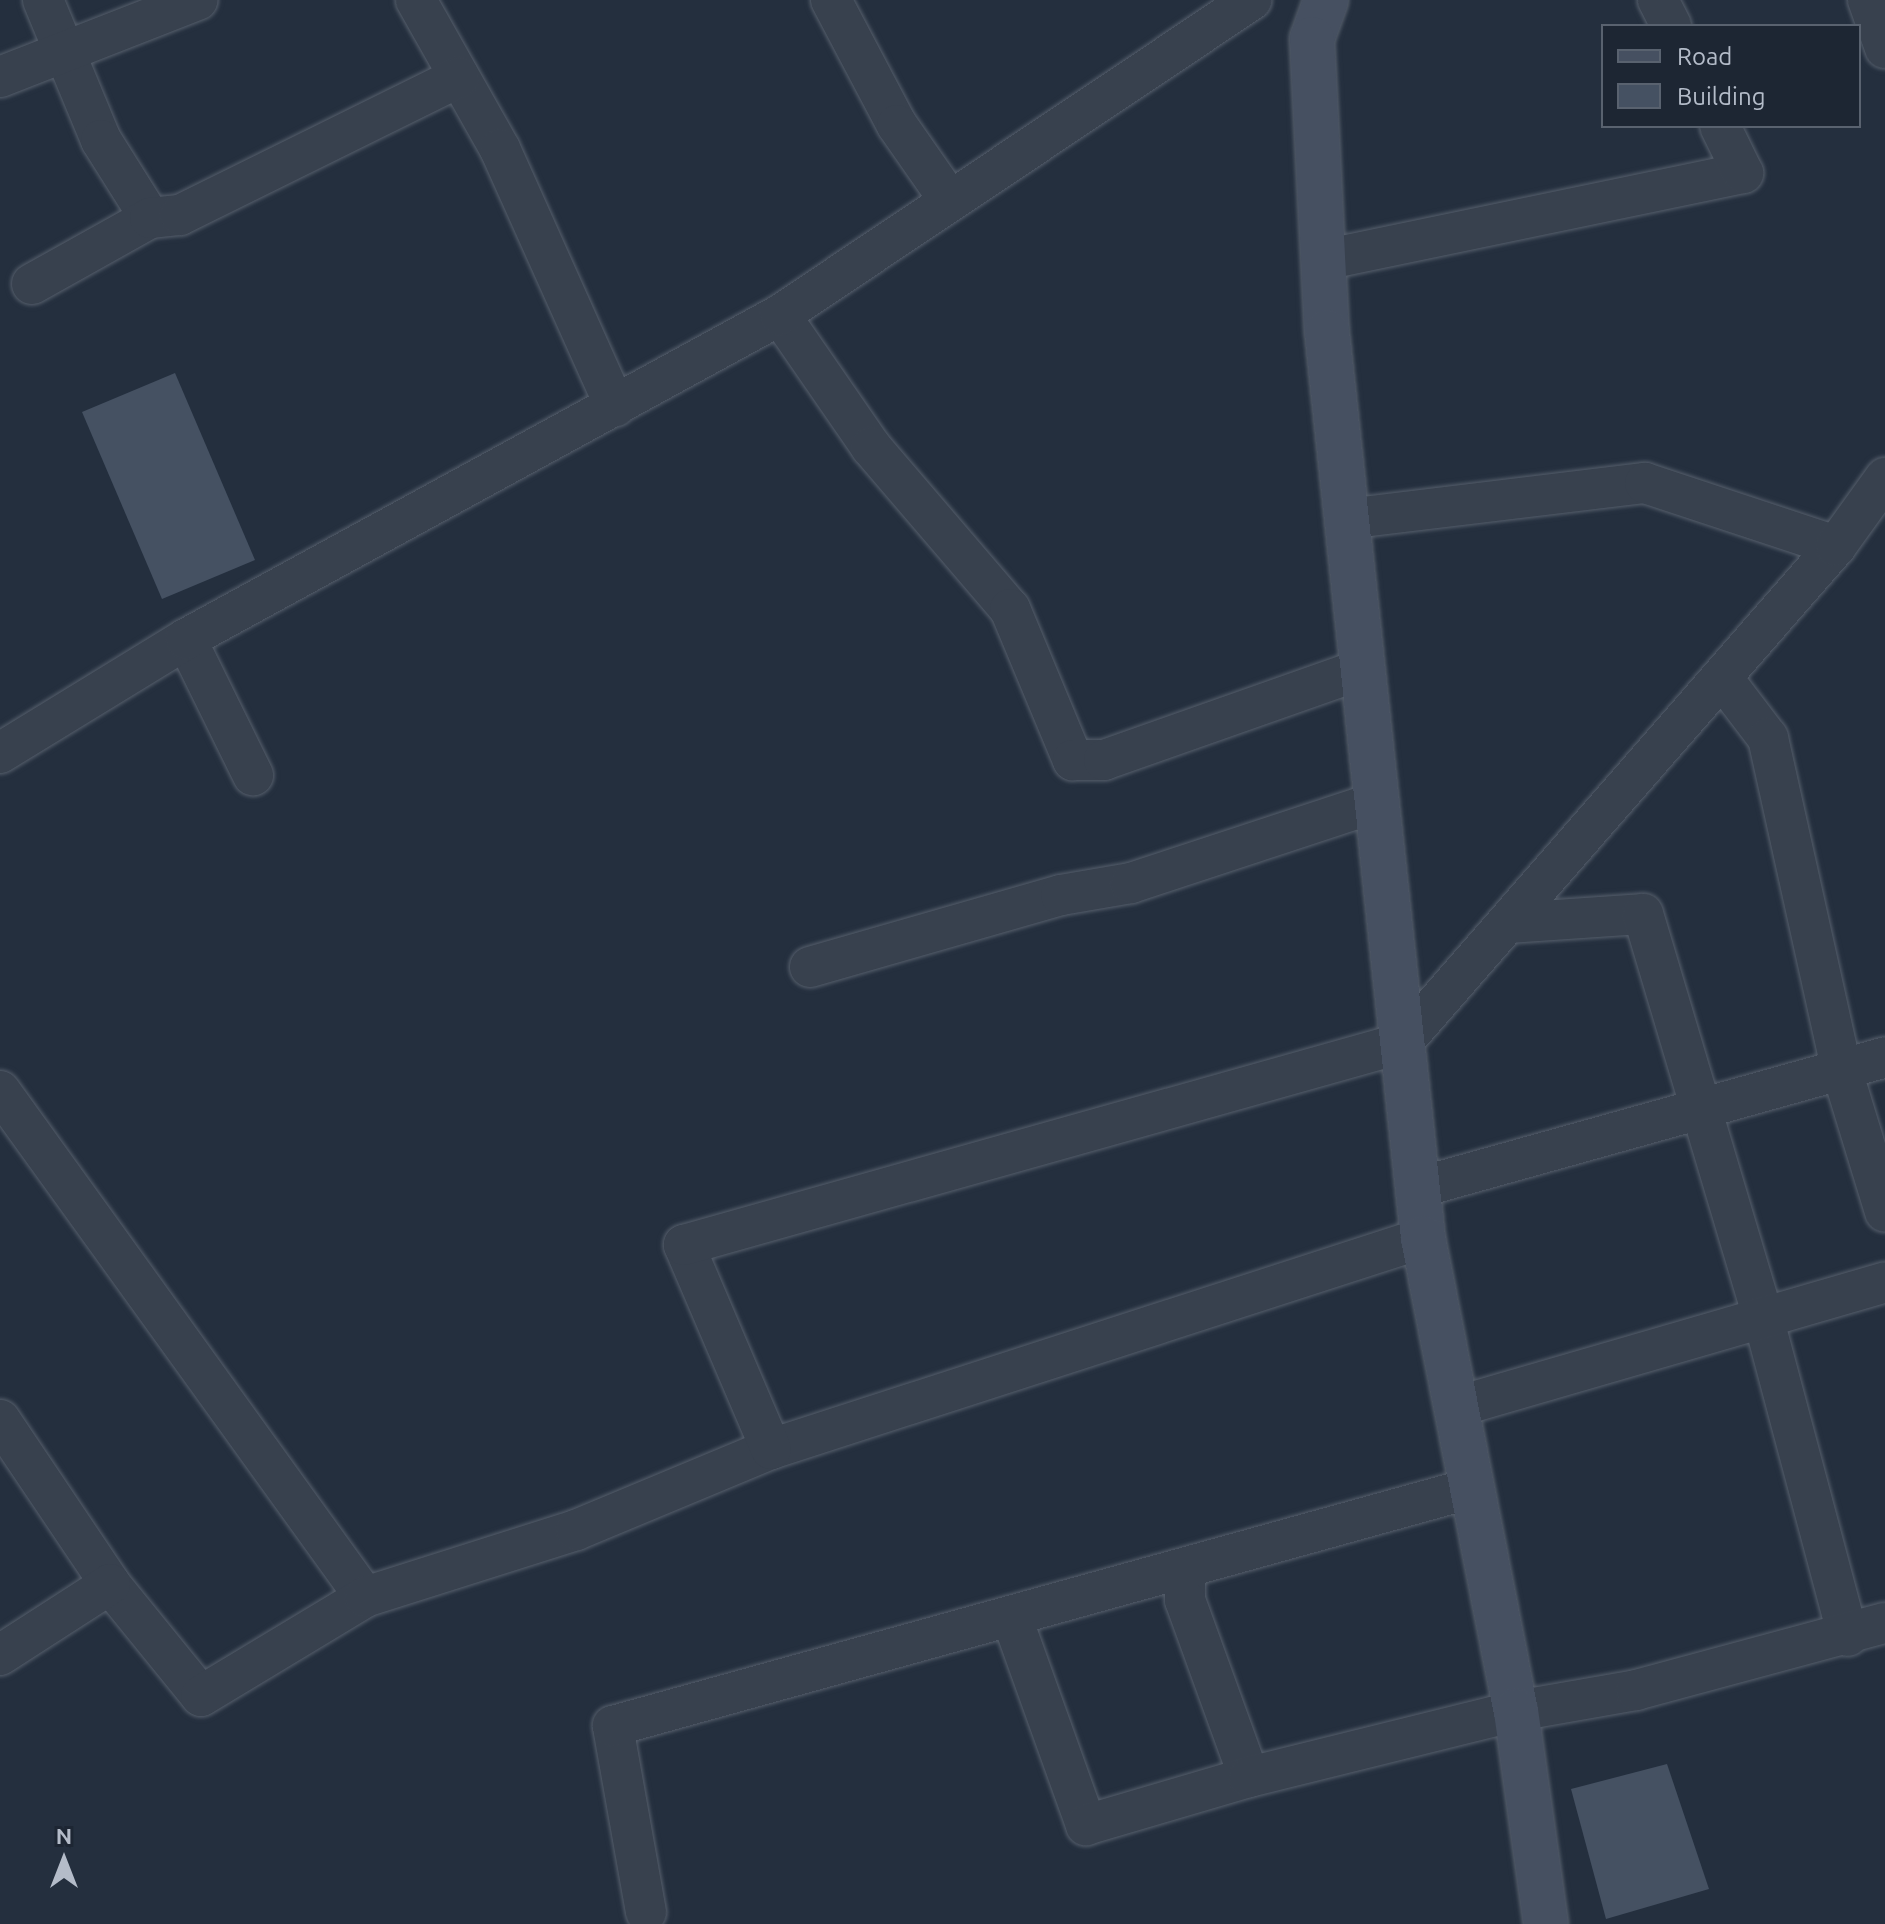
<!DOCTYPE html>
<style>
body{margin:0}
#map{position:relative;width:1885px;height:1924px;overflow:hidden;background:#242f3e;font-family:Ubuntu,sans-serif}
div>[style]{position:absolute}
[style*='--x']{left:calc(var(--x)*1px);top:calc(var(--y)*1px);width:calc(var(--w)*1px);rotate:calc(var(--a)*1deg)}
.building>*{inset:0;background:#455162}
.roads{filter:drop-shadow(0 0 2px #565f6c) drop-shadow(0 0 2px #565f6c)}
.minor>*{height:40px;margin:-20px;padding:0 20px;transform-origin:20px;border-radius:20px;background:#38414e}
.secondary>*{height:44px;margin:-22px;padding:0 22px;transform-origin:22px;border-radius:22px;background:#465061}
span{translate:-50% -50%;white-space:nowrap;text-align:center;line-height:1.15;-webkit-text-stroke:8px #1d2633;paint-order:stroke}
.legend{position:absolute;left:1601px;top:24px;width:260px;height:104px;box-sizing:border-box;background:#1d2633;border:2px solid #59626f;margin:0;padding:10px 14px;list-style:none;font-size:24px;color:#b4bcc9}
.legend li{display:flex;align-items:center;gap:16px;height:40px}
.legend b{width:40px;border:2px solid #59626f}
.north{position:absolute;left:24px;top:1820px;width:80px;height:80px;-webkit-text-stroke:6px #1d2633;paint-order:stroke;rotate:0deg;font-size:22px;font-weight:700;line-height:32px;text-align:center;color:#b4bcc9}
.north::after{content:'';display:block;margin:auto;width:28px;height:36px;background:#b4bcc9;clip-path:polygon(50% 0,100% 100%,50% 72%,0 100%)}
</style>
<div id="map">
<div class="building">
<div style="clip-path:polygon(175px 373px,255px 560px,162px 599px,82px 412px)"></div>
<div style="clip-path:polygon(1667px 1764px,1709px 1889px,1606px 1919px,1571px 1789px)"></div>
</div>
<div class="roads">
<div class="minor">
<div style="--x:43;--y:0;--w:152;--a:67.5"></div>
<div style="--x:101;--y:140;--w:92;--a:57.9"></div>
<div style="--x:416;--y:0;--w:171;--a:60.6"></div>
<div style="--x:500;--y:149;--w:282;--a:65.9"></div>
<div style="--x:831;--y:0;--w:141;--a:62.2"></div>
<div style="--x:897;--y:125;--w:89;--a:55.1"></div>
<div style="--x:1658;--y:0;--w:29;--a:63"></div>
<div style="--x:1868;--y:0;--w:51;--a:70.5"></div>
<div style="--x:0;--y:77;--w:212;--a:-21.3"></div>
<div style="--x:1323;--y:260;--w:429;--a:-11.7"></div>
<div style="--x:1743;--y:173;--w:52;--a:-116.1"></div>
<div style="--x:32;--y:284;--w:135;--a:-29.2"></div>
<div style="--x:150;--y:218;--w:30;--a:-6"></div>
<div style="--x:180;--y:215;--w:311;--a:-26.3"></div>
<div style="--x:780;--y:315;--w:160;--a:55.4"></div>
<div style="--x:871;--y:447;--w:213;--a:49.4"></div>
<div style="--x:1010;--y:609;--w:164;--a:67.4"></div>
<div style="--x:1073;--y:760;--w:31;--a:0"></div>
<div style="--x:1104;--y:760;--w:275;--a:-19.4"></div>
<div style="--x:1346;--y:519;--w:301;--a:-6.9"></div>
<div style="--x:1645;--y:483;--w:201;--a:18.3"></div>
<div style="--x:186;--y:639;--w:152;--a:63.8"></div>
<div style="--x:1723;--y:679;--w:74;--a:52.7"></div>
<div style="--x:1768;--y:738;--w:341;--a:77.5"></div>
<div style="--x:1842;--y:1071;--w:147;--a:73"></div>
<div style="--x:0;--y:753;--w:218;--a:-31.5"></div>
<div style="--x:186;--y:639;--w:677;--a:-28.61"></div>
<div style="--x:780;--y:315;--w:567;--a:-33.77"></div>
<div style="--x:1510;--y:923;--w:133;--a:-3.9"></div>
<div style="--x:1643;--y:914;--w:420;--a:73.4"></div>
<div style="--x:1763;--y:1317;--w:330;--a:75.1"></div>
<div style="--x:810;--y:967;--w:261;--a:-16"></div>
<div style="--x:1061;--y:895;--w:71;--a:-9.7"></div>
<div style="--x:1131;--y:883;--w:259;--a:-18.2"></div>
<div style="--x:0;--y:1091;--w:624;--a:54.2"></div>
<div style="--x:1417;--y:1188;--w:486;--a:-15.6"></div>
<div style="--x:1456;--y:1407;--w:447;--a:-16.2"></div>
<div style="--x:0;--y:1420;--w:197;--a:56.1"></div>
<div style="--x:110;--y:1584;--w:144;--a:50.9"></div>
<div style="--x:201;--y:1696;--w:192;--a:-31.1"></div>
<div style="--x:365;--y:1597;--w:221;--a:-17.6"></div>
<div style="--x:576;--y:1530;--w:211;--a:-22.6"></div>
<div style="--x:771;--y:1449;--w:685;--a:-17.93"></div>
<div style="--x:771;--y:1449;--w:222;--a:-113.1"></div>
<div style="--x:684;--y:1245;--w:746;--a:-15.71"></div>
<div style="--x:1402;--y:1043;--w:660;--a:-48.87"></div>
<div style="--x:1836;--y:546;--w:84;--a:-54.2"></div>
<div style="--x:1185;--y:1573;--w:27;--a:90"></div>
<div style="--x:1185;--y:1600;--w:188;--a:70.1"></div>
<div style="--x:1013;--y:1621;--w:217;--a:70.3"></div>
<div style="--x:1086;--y:1825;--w:170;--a:-16.4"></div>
<div style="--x:1249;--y:1777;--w:275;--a:-13.9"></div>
<div style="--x:1516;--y:1711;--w:122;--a:-9.9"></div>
<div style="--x:1636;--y:1690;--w:258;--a:-15.1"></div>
<div style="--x:0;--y:1655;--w:131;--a:-32.8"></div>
<div style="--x:646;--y:1912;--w:189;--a:-100.1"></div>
<div style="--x:613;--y:1726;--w:891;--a:-15.49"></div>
</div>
<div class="secondary">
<div style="--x:1326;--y:0;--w:41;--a:109.7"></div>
<div style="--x:1312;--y:39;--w:293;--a:87.1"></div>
<div style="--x:1327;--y:332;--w:911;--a:83.95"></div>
<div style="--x:1423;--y:1238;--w:482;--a:78.9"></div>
<div style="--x:1516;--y:1711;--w:215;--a:82"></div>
</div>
</div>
<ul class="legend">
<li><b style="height:10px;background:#465061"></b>Road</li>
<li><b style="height:22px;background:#455162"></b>Building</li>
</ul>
<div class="north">N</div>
</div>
